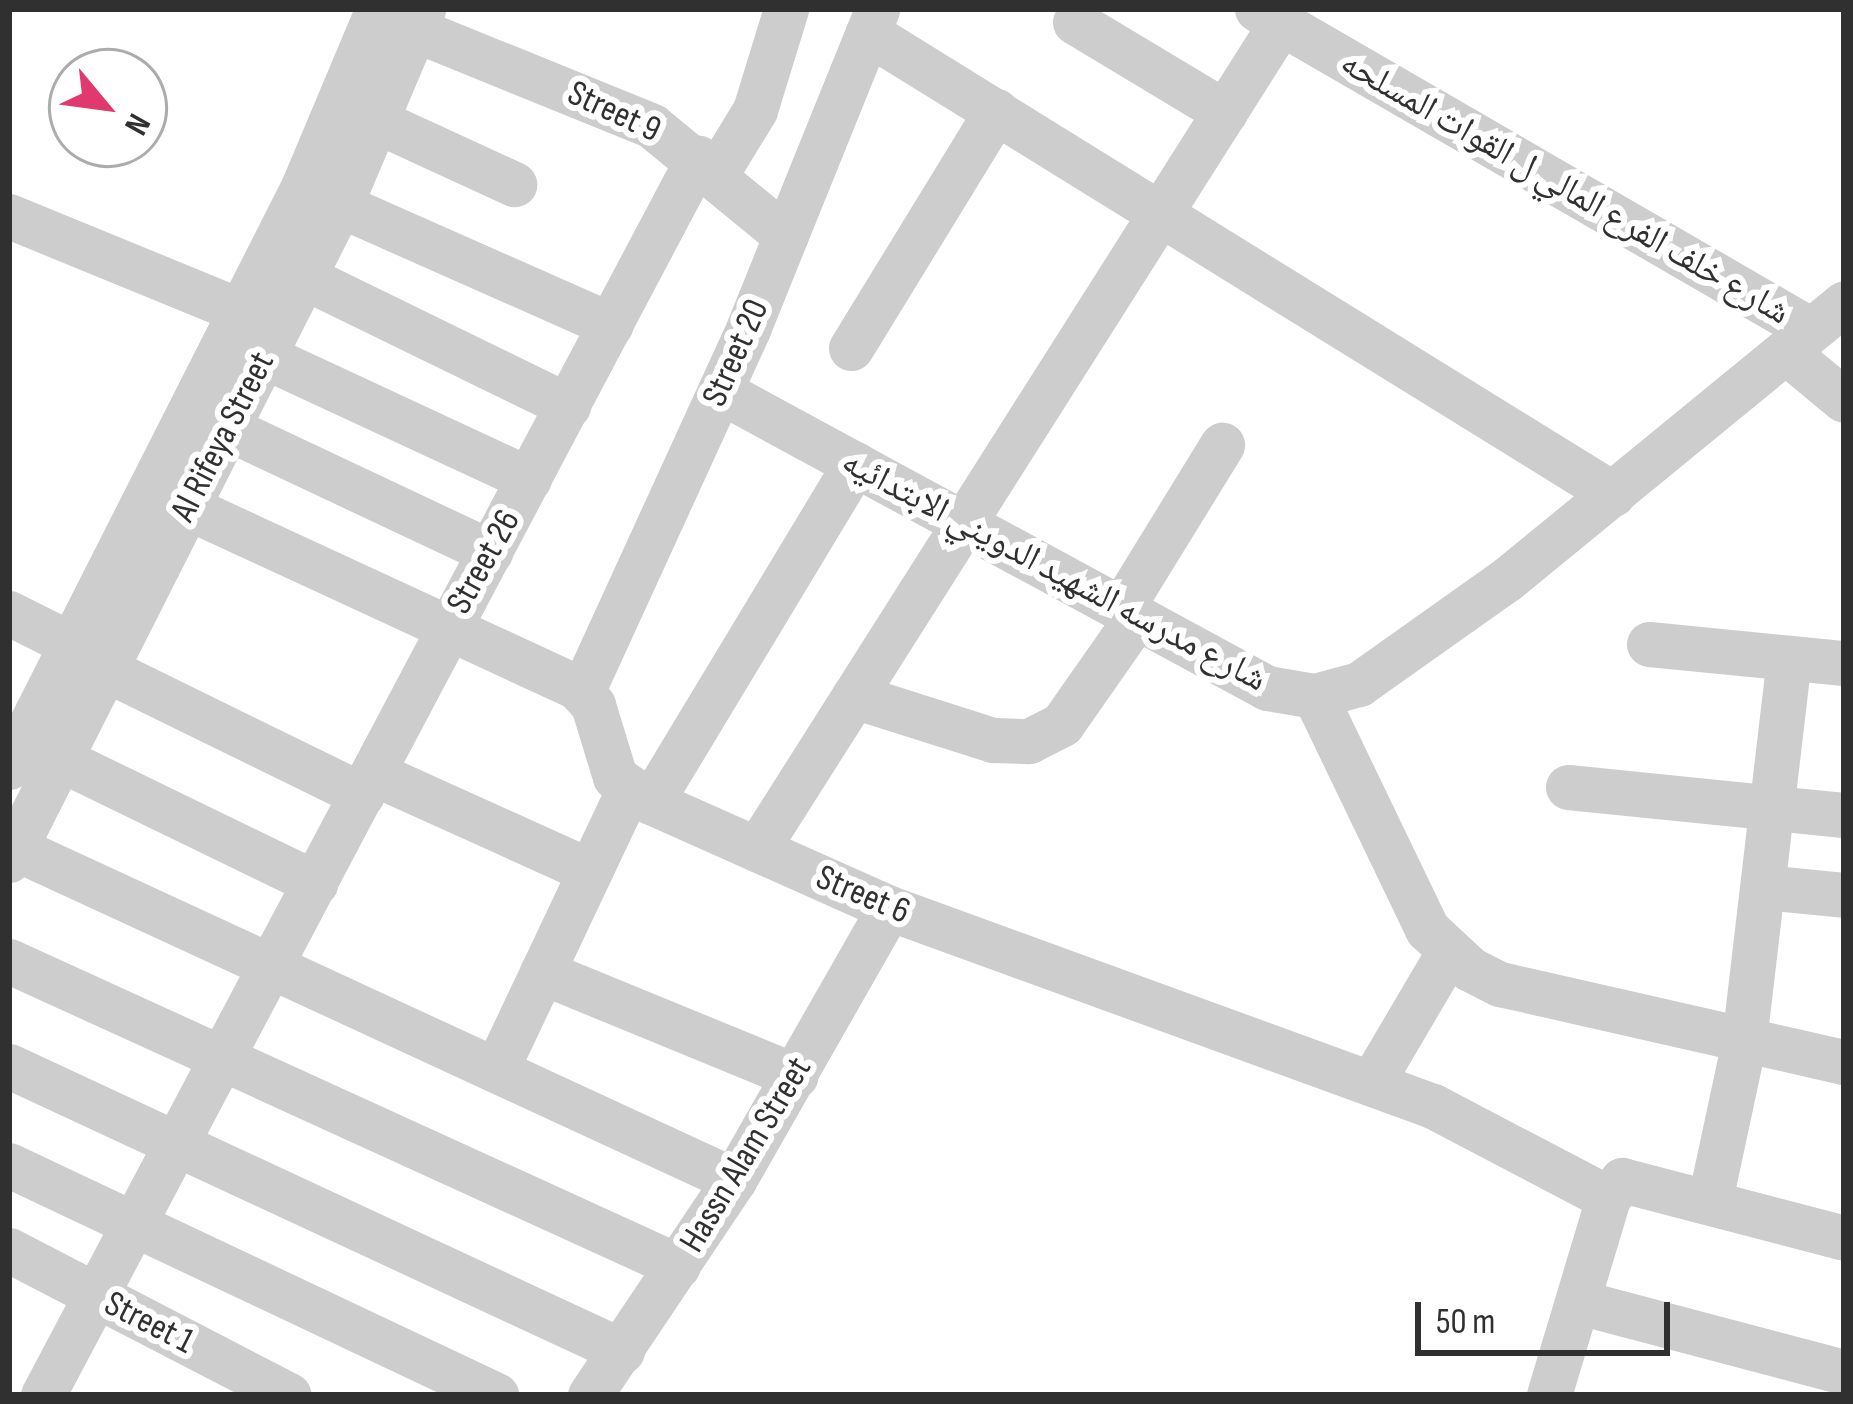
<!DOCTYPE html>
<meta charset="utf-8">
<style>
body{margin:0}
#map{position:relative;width:1853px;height:1404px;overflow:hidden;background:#fff;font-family:"Sofia Sans Condensed","Noto Naskh Arabic",sans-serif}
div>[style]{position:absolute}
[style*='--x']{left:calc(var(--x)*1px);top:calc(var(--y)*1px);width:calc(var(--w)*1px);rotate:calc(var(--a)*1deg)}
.minor>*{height:45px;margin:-22.5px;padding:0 22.5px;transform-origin:22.5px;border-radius:22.5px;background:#cdcdcd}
span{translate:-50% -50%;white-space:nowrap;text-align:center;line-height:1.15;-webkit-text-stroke:12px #fff;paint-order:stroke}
.street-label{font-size:36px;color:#303030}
.frame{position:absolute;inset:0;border:12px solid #303030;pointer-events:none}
.north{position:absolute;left:48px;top:48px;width:120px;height:120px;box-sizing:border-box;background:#fff;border:3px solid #acacac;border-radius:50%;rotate:119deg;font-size:33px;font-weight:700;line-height:48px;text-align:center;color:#303030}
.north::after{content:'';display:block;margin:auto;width:42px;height:54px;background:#e0396f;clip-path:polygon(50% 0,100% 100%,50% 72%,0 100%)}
.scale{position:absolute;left:1415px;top:1302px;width:255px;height:54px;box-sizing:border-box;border:6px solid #303030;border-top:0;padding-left:15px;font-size:36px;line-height:42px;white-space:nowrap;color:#303030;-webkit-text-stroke:9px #fff;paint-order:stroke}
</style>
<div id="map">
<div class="minor">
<div style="--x:1257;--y:9;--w:640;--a:30.09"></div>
<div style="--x:1075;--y:22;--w:175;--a:31"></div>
<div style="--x:416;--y:30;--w:255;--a:22.1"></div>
<div style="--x:652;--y:126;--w:173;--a:39.4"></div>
<div style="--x:868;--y:33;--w:876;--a:31.75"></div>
<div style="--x:379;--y:122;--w:149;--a:24.7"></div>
<div style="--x:716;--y:174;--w:75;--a:-58.6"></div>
<div style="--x:755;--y:110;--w:106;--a:-72.9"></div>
<div style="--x:340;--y:205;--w:296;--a:23.9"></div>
<div style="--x:9;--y:216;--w:251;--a:22.3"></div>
<div style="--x:304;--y:277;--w:294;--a:26"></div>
<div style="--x:851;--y:348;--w:278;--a:-58.5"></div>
<div style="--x:1786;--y:352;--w:75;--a:39.6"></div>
<div style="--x:264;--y:356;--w:292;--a:24.9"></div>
<div style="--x:720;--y:391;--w:622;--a:28.5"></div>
<div style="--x:1267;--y:688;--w:49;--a:9.5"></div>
<div style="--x:1315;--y:696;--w:46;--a:-15.3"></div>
<div style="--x:1359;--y:684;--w:180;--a:-35.3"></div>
<div style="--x:1506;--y:580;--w:437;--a:-39.3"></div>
<div style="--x:227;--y:428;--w:291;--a:25.2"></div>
<div style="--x:187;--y:507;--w:430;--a:24.8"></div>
<div style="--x:577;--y:687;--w:24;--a:48"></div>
<div style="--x:593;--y:705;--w:75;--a:73"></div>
<div style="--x:615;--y:777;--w:44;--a:34.8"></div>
<div style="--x:651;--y:802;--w:261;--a:24"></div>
<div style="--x:889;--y:908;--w:579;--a:20"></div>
<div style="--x:1433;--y:1106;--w:198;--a:27.7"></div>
<div style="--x:1121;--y:609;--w:193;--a:-58.4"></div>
<div style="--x:9;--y:613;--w:69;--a:26.6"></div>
<div style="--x:1649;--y:644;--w:196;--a:5.6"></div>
<div style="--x:105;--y:669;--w:286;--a:26.1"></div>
<div style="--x:582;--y:692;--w:399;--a:-65.4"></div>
<div style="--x:748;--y:329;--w:345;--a:-68"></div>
<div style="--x:854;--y:696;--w:146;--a:17.6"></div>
<div style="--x:993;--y:740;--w:36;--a:2"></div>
<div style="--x:1029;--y:741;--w:37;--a:-27"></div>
<div style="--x:1062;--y:724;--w:131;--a:-55"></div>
<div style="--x:1315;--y:696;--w:259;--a:64.3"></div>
<div style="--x:1427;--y:929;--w:59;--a:42.9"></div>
<div style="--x:1470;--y:969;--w:34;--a:27"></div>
<div style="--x:1500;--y:984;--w:353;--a:12.8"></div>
<div style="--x:60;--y:759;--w:284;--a:25.9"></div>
<div style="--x:9;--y:767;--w:650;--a:-63.12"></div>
<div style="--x:303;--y:187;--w:193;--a:-67.2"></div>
<div style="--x:373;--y:773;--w:238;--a:24.3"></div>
<div style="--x:1568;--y:787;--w:277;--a:5.8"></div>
<div style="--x:651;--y:802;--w:395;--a:-58.9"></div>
<div style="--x:15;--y:848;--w:792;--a:24.79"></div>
<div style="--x:757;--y:849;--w:978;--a:-57.61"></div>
<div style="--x:9;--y:860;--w:734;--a:-63.19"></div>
<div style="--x:340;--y:205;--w:213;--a:-67"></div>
<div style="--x:1763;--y:887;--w:81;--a:5.6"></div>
<div style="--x:9;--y:961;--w:735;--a:24.51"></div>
<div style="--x:542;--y:972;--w:274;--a:22.3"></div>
<div style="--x:9;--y:1066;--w:676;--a:24.93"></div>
<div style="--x:496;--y:1070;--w:309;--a:-64.7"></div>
<div style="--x:1372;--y:1082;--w:150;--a:-59.5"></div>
<div style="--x:9;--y:1165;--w:539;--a:25.28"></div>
<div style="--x:1710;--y:1200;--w:163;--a:-77.9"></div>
<div style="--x:1744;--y:1041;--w:386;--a:-83.3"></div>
<div style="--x:9;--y:1250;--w:315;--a:27.4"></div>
<div style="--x:1579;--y:1302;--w:274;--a:14.8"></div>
<div style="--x:43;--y:1395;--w:1400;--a:-62.1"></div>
<div style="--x:590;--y:1395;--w:259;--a:-56.2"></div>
<div style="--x:734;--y:1180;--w:313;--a:-60.3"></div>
<div style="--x:1549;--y:1395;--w:206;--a:-73.3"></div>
<div style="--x:1608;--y:1198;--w:23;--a:-52"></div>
<div style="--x:1622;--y:1180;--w:229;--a:14.6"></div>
</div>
<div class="street-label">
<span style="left:614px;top:112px;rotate:25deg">Street 9</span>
<span style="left:1565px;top:188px;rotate:30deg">شارع خلف الفرع المالي ل القوات المسلحه</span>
<span style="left:736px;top:353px;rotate:-66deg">Street 20</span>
<span style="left:223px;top:437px;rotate:-63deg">Al Rifeya Street</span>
<span style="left:484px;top:562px;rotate:-61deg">Street 26</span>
<span style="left:1054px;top:571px;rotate:28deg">شارع مدرسه الشهيد الدويني الابتدائيه</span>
<span style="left:863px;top:895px;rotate:23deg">Street 6</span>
<span style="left:746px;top:1155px;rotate:-59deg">Hassn Alam Street</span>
<span style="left:149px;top:1323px;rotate:27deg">Street 1</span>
</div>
<div class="frame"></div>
<div class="north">N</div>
<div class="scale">50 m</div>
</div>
